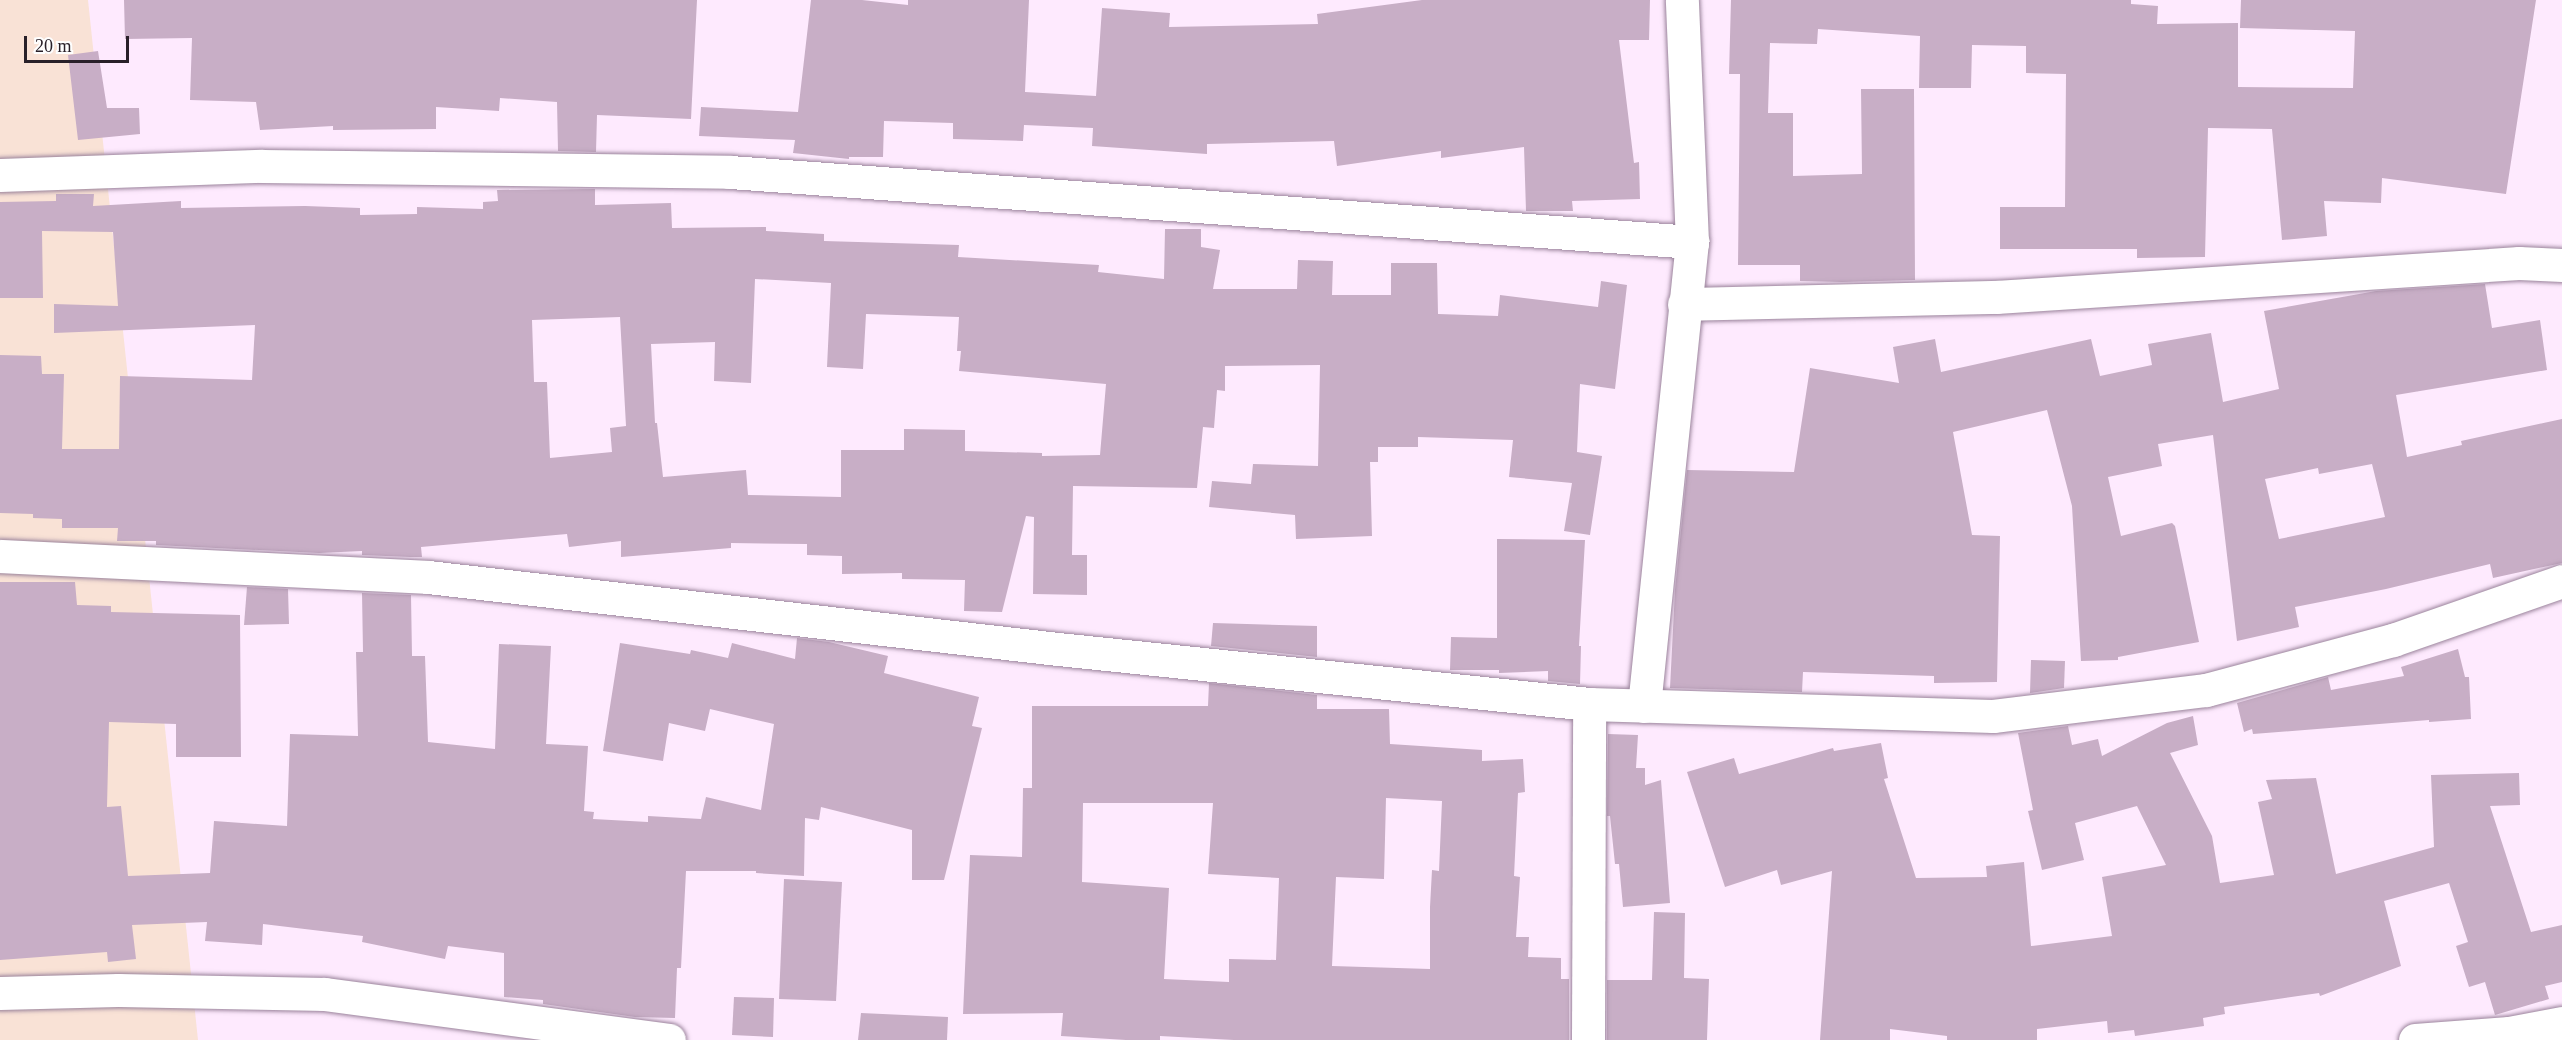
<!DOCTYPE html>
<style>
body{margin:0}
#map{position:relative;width:2562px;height:1040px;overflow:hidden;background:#feeafe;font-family:Georgia,serif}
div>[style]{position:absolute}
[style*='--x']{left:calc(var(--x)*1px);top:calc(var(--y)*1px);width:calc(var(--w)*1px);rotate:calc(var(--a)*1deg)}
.industrial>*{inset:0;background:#f9e2d6}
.building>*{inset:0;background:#c8aec6}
.roads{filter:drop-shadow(0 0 2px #9a839b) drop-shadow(0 0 2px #9a839b)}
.minor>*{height:33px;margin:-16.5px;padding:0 16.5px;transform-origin:16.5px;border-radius:16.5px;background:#fff}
span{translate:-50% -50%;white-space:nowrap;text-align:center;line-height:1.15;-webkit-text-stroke:4.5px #fefefe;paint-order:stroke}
.scale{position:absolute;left:24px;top:36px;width:105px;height:27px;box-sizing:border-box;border:3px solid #292029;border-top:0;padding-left:8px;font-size:18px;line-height:21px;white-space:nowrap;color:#292029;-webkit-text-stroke:4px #fefefe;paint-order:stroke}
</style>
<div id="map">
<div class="industrial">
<div style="clip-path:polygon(0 0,88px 0,198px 1040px,0 1040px)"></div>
</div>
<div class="building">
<div style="clip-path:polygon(124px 0,697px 0,691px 119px,597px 115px,596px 152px,558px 151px,557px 102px,500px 98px,499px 111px,436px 107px,436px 129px,333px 130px,333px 126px,260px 130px,256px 102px,190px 100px,192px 38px,125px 39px)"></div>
<div style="clip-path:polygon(811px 0,862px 0,908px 5px,908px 0,1029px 0,1025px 92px,1096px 96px,1102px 8px,1170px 13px,1169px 27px,1318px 24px,1317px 14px,1422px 0,1650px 0,1649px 40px,1619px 40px,1634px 163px,1639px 162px,1640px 199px,1572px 201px,1573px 211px,1526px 211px,1524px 147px,1441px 158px,1441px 151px,1337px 166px,1334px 141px,1207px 144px,1207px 154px,1092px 146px,1093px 128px,1024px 125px,1023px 141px,953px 139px,953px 123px,884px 121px,883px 157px,849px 157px,849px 159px,793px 153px,795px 140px,699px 136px,701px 107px,798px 112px)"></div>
<div style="clip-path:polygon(1731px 0,2131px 0,2131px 4px,2158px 6px,2157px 24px,2238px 23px,2238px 87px,2353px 88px,2355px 31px,2240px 28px,2241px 0,2536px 0,2506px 194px,2382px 178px,2381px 203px,2324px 201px,2327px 236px,2282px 240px,2272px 129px,2208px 128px,2205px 257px,2137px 258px,2137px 249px,2000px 249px,2000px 207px,2065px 207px,2066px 74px,2026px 73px,2026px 46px,1972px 45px,1971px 88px,1919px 88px,1920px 36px,1818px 29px,1817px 44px,1770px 43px,1768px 113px,1793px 113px,1793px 176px,1862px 174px,1861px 89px,1914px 89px,1915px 280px,1842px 282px,1800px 281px,1800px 265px,1738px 265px,1740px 74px,1729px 74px)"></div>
<div style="clip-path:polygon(98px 51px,107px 108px,139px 108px,140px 134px,78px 140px,68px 55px)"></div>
<div style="clip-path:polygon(evenodd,595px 189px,595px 205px,671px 203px,672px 228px,766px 227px,766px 231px,824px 234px,824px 241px,959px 245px,958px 257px,1099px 265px,1098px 272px,1164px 279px,1165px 229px,1201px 229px,1201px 247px,1220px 250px,1213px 289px,1297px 289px,1298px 260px,1333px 261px,1332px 295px,1391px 295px,1391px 263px,1437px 263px,1438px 314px,1498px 316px,1500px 295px,1598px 307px,1601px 281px,1627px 285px,1615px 389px,1580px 384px,1577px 452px,1602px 456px,1590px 535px,1564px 531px,1572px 483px,1509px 477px,1513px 440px,1418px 437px,1418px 447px,1378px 447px,1378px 462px,1370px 462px,1372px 536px,1296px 539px,1295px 515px,1209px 507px,1212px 481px,1251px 484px,1253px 464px,1318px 466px,1320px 365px,1225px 366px,1225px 391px,1217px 390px,1214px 428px,1203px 427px,1197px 488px,1073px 486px,1072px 555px,1087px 555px,1087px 595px,1033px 594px,1034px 517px,1026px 516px,1002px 612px,964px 611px,965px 580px,902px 579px,902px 573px,842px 574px,842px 556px,807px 555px,807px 544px,731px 543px,731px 548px,621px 557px,621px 541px,569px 547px,567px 534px,421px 547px,422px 557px,410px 557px,362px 555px,362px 551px,319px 553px,156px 545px,156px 541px,117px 541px,118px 528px,62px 528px,62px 519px,33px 518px,33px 514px,0 513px,0 355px,41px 356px,42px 374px,64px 374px,62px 449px,119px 449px,120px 376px,252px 380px,255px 325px,54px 333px,54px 304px,118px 306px,113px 232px,42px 231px,43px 298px,0 298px,0 202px,56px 201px,56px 194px,94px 194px,93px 206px,181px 201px,181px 208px,305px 206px,360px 208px,360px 215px,417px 214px,417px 207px,483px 209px,483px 202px,498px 201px,497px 190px,595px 189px,755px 279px,831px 283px,827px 367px,863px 369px,866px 314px,959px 317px,957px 351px,961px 351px,959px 371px,1106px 384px,1100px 455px,1042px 456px,1042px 453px,965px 451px,965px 430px,904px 429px,904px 450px,841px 450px,841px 497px,748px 495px,746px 470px,663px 477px,657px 423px,655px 423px,651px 344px,715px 342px,714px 381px,751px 383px,755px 279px,595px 189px,620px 317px,626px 426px,610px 428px,612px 452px,550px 458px,547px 382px,534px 382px,532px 320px,620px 317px)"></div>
<div style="clip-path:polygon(evenodd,2485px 284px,2492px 328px,2540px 320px,2547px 370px,2396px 395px,2407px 457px,2462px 445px,2461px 441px,2562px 419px,2562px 563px,2493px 578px,2490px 564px,2386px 589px,2295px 607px,2299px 627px,2237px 641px,2213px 435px,2158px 444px,2162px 466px,2108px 477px,2121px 536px,2172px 523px,2175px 526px,2199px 642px,2118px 657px,2118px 660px,2081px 661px,2072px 506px,2047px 410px,1953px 432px,1972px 535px,2000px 536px,1997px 682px,1934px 683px,1934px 676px,1803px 672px,1802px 692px,1670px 688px,1675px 590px,1687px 470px,1794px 472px,1810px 368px,1899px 383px,1893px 347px,1935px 339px,1941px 372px,2091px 339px,2100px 376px,2152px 365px,2148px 344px,2211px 333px,2223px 402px,2279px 389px,2264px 311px,2376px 291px,2485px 284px,2372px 464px,2385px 517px,2279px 539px,2265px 479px,2318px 468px,2319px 474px,2372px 464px)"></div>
<div style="clip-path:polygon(1497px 539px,1585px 540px,1579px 646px,1581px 646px,1580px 684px,1548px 681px,1548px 671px,1499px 673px,1499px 670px,1450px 670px,1451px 637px,1497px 638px)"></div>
<div style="clip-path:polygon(0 582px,75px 582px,77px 605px,111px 606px,111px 612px,240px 615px,241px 757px,176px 757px,176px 724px,109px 722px,107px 807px,121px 806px,128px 876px,210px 873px,214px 821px,287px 826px,290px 734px,358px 736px,356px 652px,363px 652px,362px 593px,411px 595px,412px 656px,425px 656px,428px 742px,495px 749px,499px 644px,551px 646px,546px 744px,588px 746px,584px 811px,594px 812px,593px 819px,648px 822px,648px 816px,701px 819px,706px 797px,761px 810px,774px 724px,710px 709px,705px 731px,669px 723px,663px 761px,603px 751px,620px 643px,690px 654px,691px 650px,728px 658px,732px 643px,795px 659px,797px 638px,829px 642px,888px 656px,884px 673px,979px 697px,972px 726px,982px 728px,944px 880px,912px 880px,912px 830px,821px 807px,819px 820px,805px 818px,804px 876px,756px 873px,756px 871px,686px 871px,681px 968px,677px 968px,675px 1018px,635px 1017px,543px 1004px,543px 1000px,504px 997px,504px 953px,448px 946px,445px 959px,362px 942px,363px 936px,263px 924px,262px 945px,205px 941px,207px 922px,132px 925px,136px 959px,108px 962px,107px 952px,0 960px)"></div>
<div style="clip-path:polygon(247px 587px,288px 589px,289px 624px,244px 625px)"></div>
<div style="clip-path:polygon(1213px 623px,1317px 626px,1317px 657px,1211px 646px)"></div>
<div style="clip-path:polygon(2458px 649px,2465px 677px,2469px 677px,2471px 719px,2429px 722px,2429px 720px,2253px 734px,2252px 729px,2244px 732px,2237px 703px,2328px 677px,2331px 690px,2404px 676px,2401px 667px)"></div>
<div style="clip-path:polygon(2031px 660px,2065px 661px,2064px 688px,2030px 693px)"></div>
<div style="clip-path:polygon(evenodd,1209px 683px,1317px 695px,1317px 709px,1389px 709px,1390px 744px,1482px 750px,1482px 761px,1523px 759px,1525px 792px,1518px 793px,1514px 876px,1520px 877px,1516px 937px,1529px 937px,1528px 957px,1561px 958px,1561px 979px,1569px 979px,1569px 1040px,1234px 1040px,1160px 1036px,1160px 1040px,1126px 1040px,1061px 1036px,1063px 1013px,963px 1014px,970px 855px,1022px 857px,1023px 788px,1032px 788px,1032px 706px,1208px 706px,1209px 683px,1386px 798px,1442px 801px,1439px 871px,1432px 870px,1430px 907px,1430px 969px,1332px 966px,1336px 877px,1384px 879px,1386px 798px,1209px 683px,1083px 803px,1213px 803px,1208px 874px,1279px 878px,1276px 960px,1229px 959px,1229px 982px,1164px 979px,1169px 888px,1082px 882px,1083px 803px)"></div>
<div style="clip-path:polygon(2193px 716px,2198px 745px,2170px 753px,2212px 836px,2220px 883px,2274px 875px,2258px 802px,2272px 799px,2266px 780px,2316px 778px,2336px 874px,2434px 847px,2431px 775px,2519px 773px,2520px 805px,2490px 806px,2531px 932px,2562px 925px,2562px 982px,2545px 986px,2549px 999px,2495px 1015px,2485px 982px,2469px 987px,2456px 946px,2468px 942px,2449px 883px,2384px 901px,2401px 966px,2320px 996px,2319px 993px,2224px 1007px,2225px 1014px,2203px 1018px,2204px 1026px,2135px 1036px,2134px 1030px,2108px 1033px,2107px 1021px,2037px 1029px,2037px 1040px,1947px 1040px,1947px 1036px,1890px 1029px,1890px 1040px,1820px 1040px,1832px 871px,1781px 885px,1777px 870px,1725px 887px,1687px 772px,1734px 758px,1739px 774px,1833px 748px,1834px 751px,1881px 743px,1888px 778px,1884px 779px,1916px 878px,1987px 877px,1986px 866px,2024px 862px,2031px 946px,2112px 936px,2102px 877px,2166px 865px,2137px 806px,2075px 823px,2084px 860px,2042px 870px,2028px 811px,2033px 810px,2018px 733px,2068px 726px,2072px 745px,2098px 739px,2102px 756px,2167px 723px)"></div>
<div style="clip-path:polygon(1608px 734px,1638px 735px,1636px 768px,1645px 768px,1645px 785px,1661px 780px,1670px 903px,1623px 907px,1619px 864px,1615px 864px,1610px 816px,1607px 816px)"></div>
<div style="clip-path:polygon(784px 879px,842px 882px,836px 1001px,779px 999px)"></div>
<div style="clip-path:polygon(1654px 912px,1685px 913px,1684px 978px,1709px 979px,1707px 1040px,1607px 1040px,1607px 980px,1652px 980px)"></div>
<div style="clip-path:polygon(734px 997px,774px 998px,773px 1037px,732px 1035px)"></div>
<div style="clip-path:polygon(861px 1013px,948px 1017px,947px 1040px,858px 1040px)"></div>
</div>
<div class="roads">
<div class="minor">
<div style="--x:0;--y:175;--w:262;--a:-2"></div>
<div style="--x:262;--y:166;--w:468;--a:0.7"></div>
<div style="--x:730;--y:172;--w:965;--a:4.16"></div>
<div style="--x:1684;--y:304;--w:312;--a:-1.3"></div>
<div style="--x:1996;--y:297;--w:524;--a:-3.72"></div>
<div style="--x:2519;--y:263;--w:43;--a:2.7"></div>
<div style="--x:0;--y:556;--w:429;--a:2.8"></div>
<div style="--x:428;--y:577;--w:634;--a:6.52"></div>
<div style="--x:1058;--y:649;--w:534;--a:5.91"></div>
<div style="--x:1589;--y:704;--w:404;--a:1.7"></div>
<div style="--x:1993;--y:716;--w:215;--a:-7"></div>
<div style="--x:2206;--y:690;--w:194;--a:-15"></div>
<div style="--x:2393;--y:640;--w:179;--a:-19.2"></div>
<div style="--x:1644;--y:706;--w:466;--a:-84.1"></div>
<div style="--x:1692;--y:242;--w:242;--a:-92.4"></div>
<div style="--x:0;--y:993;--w:118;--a:-1.5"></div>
<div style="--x:118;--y:990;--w:207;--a:1.1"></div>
<div style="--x:325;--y:994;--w:347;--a:7.6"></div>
<div style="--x:1588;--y:1040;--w:336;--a:-89.8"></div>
<div style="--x:2415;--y:1040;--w:94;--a:-4.3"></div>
<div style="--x:2509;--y:1033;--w:54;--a:-10.7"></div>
</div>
</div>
<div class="scale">20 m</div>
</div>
